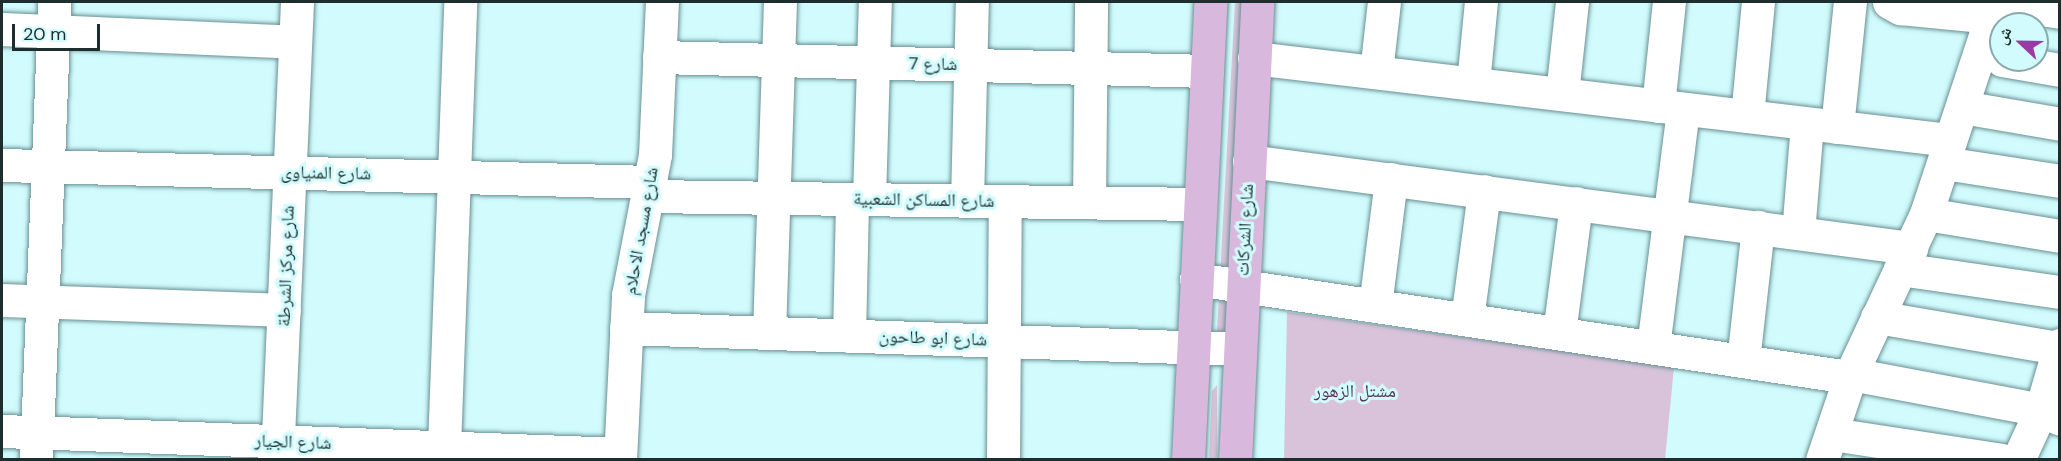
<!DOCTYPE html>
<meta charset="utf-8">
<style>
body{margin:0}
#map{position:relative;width:2061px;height:461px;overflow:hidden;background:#d1fbfd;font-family:"DM Sans","Noto Naskh Arabic",sans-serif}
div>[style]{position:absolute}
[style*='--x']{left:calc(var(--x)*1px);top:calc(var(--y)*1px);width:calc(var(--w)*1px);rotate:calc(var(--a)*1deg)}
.green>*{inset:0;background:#d8c3da}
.roads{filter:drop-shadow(0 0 2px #699093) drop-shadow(0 0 2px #699093)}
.street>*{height:33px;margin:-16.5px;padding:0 16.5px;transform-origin:16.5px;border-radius:16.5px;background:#fff}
.primary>*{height:33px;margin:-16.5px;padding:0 16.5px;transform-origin:16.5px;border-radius:16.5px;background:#d8b8dc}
span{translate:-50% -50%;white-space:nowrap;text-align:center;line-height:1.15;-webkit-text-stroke:6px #d1fbfd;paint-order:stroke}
.street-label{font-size:18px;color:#1e2e2f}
.park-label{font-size:18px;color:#58345c}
.frame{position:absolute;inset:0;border:3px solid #1e2e2f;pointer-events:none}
.north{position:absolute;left:1989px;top:12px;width:60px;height:60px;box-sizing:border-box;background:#d1fbfd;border:2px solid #89a9ab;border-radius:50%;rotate:292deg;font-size:16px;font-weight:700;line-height:24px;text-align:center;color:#1e2e2f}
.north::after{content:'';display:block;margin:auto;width:21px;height:27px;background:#993ba4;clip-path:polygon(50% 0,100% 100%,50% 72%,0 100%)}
.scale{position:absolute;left:12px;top:24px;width:88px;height:27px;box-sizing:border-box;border:3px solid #1e2e2f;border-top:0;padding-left:8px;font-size:18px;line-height:21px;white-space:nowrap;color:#1e2e2f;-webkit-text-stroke:4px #d1fbfd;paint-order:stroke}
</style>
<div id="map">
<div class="green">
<div style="clip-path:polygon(1235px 2px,1244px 2px,1226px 336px,1217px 332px)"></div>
<div style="clip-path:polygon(1287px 312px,1674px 367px,1665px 459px,1284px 460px)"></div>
<div style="clip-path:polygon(1217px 385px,1217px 459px,1209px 459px,1212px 391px)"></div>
</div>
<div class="roads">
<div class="street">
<div style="--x:1889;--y:2;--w:13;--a:29"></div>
<div style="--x:1900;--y:8;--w:91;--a:5.6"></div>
<div style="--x:1997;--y:2;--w:64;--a:9"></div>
<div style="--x:2;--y:29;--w:293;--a:2.5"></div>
<div style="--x:659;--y:57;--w:548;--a:1.46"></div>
<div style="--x:1254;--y:58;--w:701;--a:6.72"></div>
<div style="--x:2002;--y:60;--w:59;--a:9.8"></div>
<div style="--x:1376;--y:72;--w:70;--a:-83.5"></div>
<div style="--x:1473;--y:83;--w:81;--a:-84.4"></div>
<div style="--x:1562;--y:94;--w:93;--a:-83.8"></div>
<div style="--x:1658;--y:106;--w:105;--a:-84"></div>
<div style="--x:1962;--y:107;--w:99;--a:9.8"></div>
<div style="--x:1747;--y:116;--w:115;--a:-84.5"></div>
<div style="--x:1837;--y:127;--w:126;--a:-84.1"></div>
<div style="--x:1249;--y:161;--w:668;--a:7.49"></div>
<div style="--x:1944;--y:163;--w:117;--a:8.8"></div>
<div style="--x:2;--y:165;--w:649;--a:1.5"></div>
<div style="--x:648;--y:196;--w:552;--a:0.83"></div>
<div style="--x:869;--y:199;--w:197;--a:-88.3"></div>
<div style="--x:967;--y:201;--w:199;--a:-88.6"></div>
<div style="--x:1089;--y:202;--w:200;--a:-89.4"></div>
<div style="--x:1926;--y:214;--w:136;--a:9.3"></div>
<div style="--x:1798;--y:233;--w:109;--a:-85.3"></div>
<div style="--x:1900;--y:269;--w:162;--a:8.2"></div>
<div style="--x:1196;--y:279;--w:660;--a:8.54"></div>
<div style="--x:2;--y:300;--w:282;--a:2"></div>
<div style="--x:1375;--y:306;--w:128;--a:-82.8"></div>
<div style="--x:1877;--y:317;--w:185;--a:9.7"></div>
<div style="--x:1467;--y:319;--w:129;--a:-82.4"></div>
<div style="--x:626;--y:328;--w:613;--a:1.96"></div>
<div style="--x:769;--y:333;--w:331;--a:-88.1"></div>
<div style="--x:1559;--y:333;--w:131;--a:-82.5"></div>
<div style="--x:849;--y:336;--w:137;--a:-88.7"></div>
<div style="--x:1653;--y:347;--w:240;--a:-82.8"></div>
<div style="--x:1743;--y:361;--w:135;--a:-83.6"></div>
<div style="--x:1851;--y:374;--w:193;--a:10.7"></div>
<div style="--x:2041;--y:410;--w:21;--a:25"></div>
<div style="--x:2;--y:431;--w:618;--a:2.13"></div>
<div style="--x:1832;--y:434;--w:171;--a:8.7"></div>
<div style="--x:444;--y:447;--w:445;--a:-87.9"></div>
<div style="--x:36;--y:460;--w:458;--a:-87.7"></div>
<div style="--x:277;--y:460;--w:458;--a:-87.5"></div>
<div style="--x:620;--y:460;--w:165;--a:-87.2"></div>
<div style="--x:628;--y:295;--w:143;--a:-79.1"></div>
<div style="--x:655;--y:155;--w:153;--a:-87.4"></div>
<div style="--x:1003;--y:460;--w:259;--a:-89.6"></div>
<div style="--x:1822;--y:460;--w:91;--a:-71.4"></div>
<div style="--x:1851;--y:374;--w:177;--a:-64.9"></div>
<div style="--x:1926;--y:214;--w:223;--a:-71.7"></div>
<div style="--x:2018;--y:460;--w:55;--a:-65.3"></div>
<div style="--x:2041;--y:410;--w:68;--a:-73.7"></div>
</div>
<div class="primary">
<div style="--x:1188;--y:460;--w:459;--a:-87.2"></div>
<div style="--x:1235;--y:460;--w:459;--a:-87.2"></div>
</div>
</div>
<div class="street-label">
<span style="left:933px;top:64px;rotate:1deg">شارع 7</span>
<span style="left:326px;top:173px;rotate:1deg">شارع المنياوى</span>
<span style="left:924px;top:200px;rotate:1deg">شارع المساكن الشعبية</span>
<span style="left:1245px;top:230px;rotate:-87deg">شارع الشركات</span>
<span style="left:641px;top:231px;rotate:-80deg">شارع مسجد الاحلام</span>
<span style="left:286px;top:266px;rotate:-88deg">شارع مركز الشرطة</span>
<span style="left:933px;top:338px;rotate:2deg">شارع ابو طاحون</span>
<span style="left:293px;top:442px;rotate:2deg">شارع الجيار</span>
</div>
<div class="park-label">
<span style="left:1355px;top:391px">مشتل الزهور</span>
</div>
<div class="frame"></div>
<div class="north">ش</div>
<div class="scale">20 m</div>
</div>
